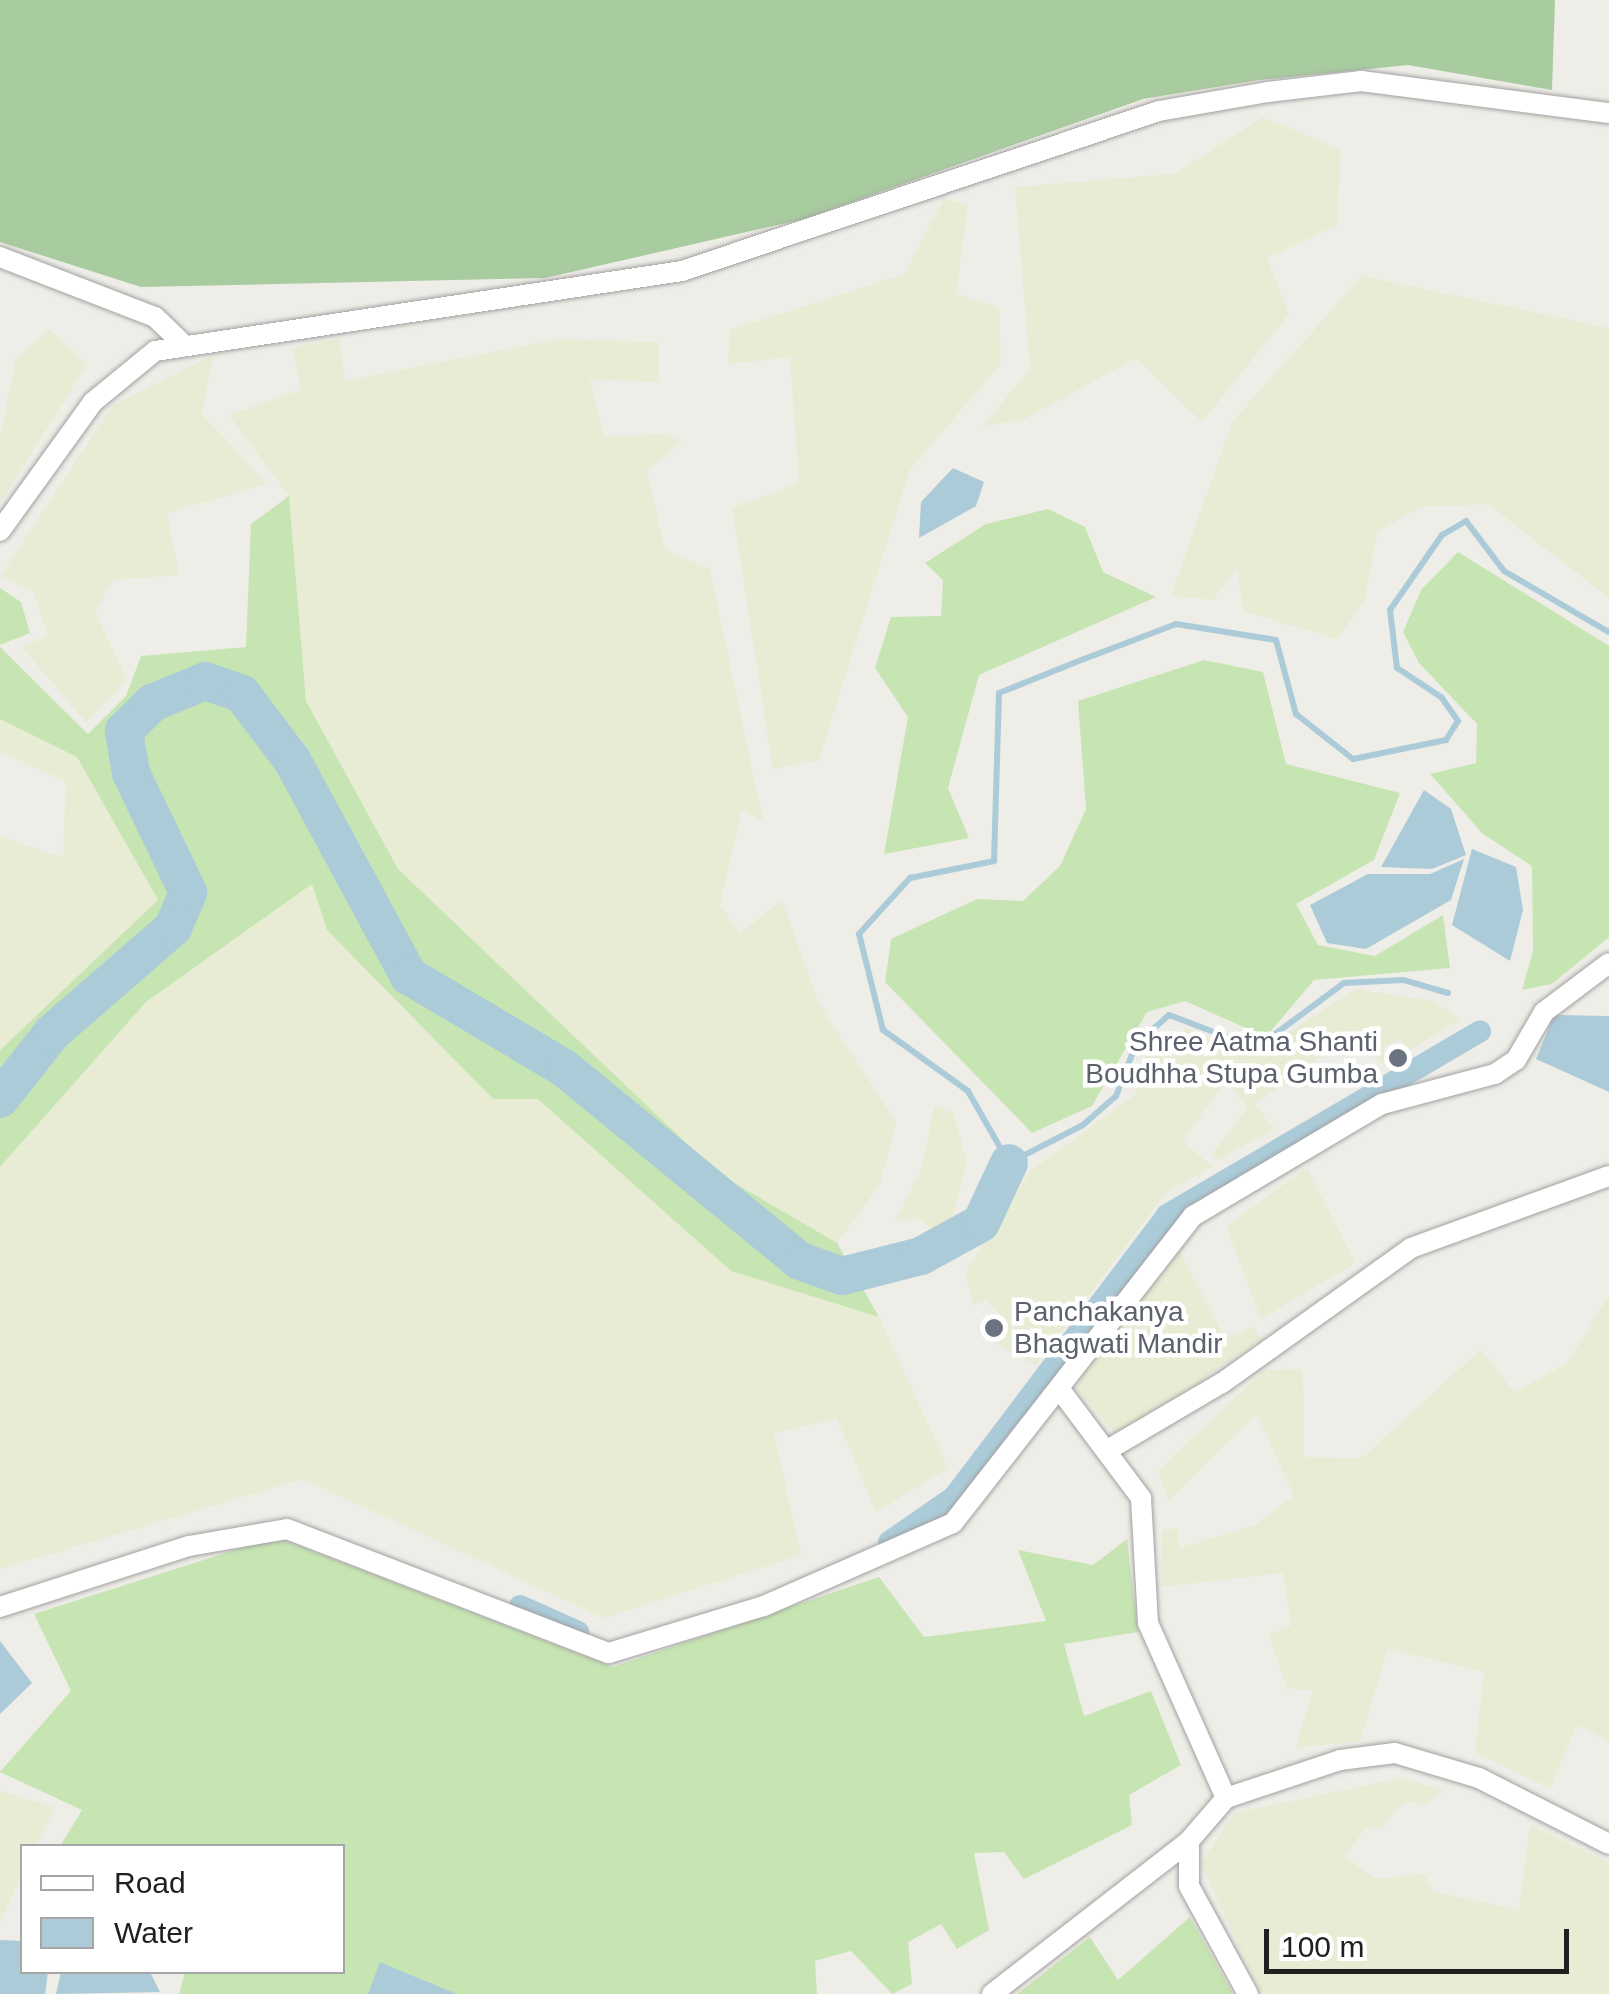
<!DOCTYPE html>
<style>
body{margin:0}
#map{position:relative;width:1609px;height:1994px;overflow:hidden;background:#efede7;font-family:Arial,sans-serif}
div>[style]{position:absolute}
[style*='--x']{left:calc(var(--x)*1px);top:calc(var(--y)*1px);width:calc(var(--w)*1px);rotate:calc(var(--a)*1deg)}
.farmland>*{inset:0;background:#e9ecd4}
.grass>*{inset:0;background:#c7e5b2}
.forest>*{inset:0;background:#a9cba0}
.water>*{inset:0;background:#accbd9}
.stream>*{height:6px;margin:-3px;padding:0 3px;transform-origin:3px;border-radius:3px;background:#accbd9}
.canal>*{height:22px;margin:-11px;padding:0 11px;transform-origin:11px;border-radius:11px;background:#accbd9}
.river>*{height:38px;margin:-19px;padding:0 19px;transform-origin:19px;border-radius:19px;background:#accbd9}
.roads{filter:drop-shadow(0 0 2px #a1a1a1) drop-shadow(0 0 2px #a1a1a1)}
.minor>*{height:20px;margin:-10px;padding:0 10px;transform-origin:10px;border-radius:10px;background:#fff}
.dots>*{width:28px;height:28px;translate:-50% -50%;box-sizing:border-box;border:5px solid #fff;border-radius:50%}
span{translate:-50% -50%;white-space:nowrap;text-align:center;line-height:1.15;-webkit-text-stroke:9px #fff;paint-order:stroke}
.worship-label{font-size:28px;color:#5b616d}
.right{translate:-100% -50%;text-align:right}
.left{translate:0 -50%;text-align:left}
.legend{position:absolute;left:20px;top:1844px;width:325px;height:130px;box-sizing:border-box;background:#fff;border:2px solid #a6a6a6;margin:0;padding:12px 18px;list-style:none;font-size:30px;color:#202020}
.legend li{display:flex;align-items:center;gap:20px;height:50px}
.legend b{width:50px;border:2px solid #a6a6a6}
.scale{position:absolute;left:1264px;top:1929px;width:305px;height:45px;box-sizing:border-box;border:5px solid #202020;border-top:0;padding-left:12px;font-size:30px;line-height:35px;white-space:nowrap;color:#202020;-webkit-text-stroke:8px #fff;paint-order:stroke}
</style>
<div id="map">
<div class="farmland">
<div style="clip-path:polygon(1263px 117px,1341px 150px,1337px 225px,1267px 258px,1289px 314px,1202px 422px,1136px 358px,1025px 419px,983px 426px,1030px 369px,1015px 187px,1174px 174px)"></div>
<div style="clip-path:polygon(944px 198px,968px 206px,956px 294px,999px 307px,1001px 364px,910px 469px,819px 760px,773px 769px,732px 508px,799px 483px,790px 357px,728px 364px,730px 330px,905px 274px)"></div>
<div style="clip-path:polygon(1362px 276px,1609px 328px,1609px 598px,1488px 504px,1421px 507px,1377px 532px,1365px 600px,1337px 639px,1243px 611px,1237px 568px,1213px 600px,1171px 596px,1232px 422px)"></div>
<div style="clip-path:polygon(49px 329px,87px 365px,0 503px,0 438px,16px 359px)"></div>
<div style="clip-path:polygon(339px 339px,345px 381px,559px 339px,659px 342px,659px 382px,590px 379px,604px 437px,667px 434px,681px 442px,647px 471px,665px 550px,710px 569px,763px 821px,742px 810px,720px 905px,740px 933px,782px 900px,818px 1002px,896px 1122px,880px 1184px,837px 1243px,719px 1174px,398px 869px,306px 701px,289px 496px,229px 415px,301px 390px,293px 348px)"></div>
<div style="clip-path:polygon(213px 355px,202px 414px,267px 484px,167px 513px,179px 575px,113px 580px,95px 612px,127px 680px,86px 722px,22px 647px,48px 636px,33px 590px,0 577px,112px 406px)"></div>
<div style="clip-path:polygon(0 719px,77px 757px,158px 900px,0 1050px,0 836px,63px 858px,66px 781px,0 752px)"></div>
<div style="clip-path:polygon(312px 883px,731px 1271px,879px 1317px,948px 1468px,876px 1512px,837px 1419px,774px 1433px,801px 1555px,604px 1618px,303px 1479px,0 1569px,0 1167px,146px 1002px)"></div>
<div style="clip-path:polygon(1355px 989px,1434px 1001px,1461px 1019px,1408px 1051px,1400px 1037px,1383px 1048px,1388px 1062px,1381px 1064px,1359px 1029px,1255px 1104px,1274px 1129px,1218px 1160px,1211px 1156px,1247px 1108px,1227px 1078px,1183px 1141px,1212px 1167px,1168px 1190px,1036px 1365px,990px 1341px,1006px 1321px,986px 1300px,974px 1305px,965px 1272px,1031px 1170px,1136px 1094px,1142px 1061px,1158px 1039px,1188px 1029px,1251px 1057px)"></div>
<div style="clip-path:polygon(934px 1106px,954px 1113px,967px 1163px,950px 1228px,933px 1231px,920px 1219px,895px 1220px,921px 1172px)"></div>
<div style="clip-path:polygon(1307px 1168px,1355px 1263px,1261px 1319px,1226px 1226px)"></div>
<div style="clip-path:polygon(1178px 1248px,1225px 1339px,1252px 1326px,1261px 1339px,1118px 1437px,1076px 1388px,1110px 1324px)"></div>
<div style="clip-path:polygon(1609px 1295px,1609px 1741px,1577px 1725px,1550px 1788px,1475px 1752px,1484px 1672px,1388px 1649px,1360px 1741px,1296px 1748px,1312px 1691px,1287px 1688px,1268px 1634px,1291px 1626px,1283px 1573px,1161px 1587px,1162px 1531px,1177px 1528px,1180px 1548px,1255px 1525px,1294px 1496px,1257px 1414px,1168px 1501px,1158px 1471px,1264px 1370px,1303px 1369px,1304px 1457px,1362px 1458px,1481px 1349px,1514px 1392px,1568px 1363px)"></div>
<div style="clip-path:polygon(1402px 1778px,1443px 1790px,1427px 1804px,1404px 1802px,1381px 1828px,1366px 1827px,1344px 1857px,1376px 1879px,1424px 1874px,1434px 1892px,1519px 1910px,1530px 1825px,1609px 1863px,1609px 1994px,1261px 1994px,1201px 1864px,1234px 1813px)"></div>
<div style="clip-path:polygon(0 1791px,55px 1807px,36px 1846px,22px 1846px,22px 1875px,0 1922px)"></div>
</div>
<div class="grass">
<div style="clip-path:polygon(289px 496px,306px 701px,398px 869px,719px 1174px,837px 1243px,879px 1317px,731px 1271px,538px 1099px,493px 1099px,327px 930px,312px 884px,146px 1002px,0 1167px,0 1050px,158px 900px,77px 757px,0 719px,0 647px,88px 734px,126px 696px,141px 656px,246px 647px,251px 524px)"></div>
<div style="clip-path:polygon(1048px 509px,1085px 527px,1103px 572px,1156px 597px,979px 675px,948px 788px,969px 838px,884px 854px,908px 717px,875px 668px,891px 617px,941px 616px,943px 580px,925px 563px,986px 524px)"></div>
<div style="clip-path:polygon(1458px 552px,1609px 646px,1609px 937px,1552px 984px,1522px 990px,1533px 951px,1532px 866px,1483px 834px,1430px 774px,1476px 763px,1477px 724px,1419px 663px,1403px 632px,1421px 590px)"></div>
<div style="clip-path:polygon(0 588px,21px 602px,30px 633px,0 645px)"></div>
<div style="clip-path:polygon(1204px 660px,1263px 672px,1286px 764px,1400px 793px,1374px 860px,1296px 904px,1318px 945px,1375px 956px,1443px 915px,1450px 968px,1314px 980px,1266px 1037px,1185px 1001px,1147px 1012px,1092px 1106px,1032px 1133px,885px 982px,891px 939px,977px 899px,1023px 901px,1060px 866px,1086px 809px,1078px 701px)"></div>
<div style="clip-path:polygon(276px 1537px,613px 1667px,879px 1577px,924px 1637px,1046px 1621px,1018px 1550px,1093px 1565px,1127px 1539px,1138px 1632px,1064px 1644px,1084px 1716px,1151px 1691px,1181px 1765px,1129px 1795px,1132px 1825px,1024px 1879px,1004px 1852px,974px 1853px,989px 1930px,957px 1949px,941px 1924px,908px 1942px,912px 1984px,892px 1994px,851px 1951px,815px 1961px,817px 1994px,179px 1994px,185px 1972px,342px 1972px,342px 1846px,60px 1846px,82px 1810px,0 1772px,71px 1691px,34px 1614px)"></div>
<div style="clip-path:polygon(1190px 1917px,1233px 1994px,1017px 1994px,1090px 1937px,1118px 1980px)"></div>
</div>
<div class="forest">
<div style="clip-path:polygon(0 0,1555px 0,1552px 90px,1408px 65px,1259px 80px,1143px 99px,804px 219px,545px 278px,141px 287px,0 242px)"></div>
</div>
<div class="water">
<div style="clip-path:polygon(953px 468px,984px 482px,976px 506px,919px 538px,921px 502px)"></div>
<div style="clip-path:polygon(1424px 790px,1451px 809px,1466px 855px,1432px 869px,1381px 867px)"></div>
<div style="clip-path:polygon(1472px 849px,1516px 867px,1523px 910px,1510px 961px,1452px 925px)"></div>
<div style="clip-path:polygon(1464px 859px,1451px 900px,1366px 949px,1327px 943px,1310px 905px,1368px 874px,1430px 874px)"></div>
<div style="clip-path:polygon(1554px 1015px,1609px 1016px,1609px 1092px,1536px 1059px)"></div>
<div style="clip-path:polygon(0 1641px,32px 1683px,0 1714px)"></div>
<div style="clip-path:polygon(0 1940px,22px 1941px,22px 1972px,48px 1972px,45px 1994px,0 1994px)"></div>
<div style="clip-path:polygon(380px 1962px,401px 1971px,457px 1994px,368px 1994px)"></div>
<div style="clip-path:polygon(61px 1972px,150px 1972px,160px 1992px,56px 1994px)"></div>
</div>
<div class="stream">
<div style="--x:1448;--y:993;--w:47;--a:-163.9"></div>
<div style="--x:1403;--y:980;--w:59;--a:177.1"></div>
<div style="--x:1344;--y:983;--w:109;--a:143.5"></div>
<div style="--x:1256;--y:1048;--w:93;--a:-159.2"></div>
<div style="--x:1169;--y:1015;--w:44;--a:138.7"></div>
<div style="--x:1136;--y:1044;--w:56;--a:111"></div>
<div style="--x:1116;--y:1096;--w:44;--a:138.7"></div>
<div style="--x:1083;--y:1125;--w:83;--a:152.8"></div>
<div style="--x:1009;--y:1163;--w:83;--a:-119.7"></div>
<div style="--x:968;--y:1091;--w:105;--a:-144.3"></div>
<div style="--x:883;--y:1030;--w:99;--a:-104"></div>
<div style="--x:859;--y:934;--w:76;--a:-47.7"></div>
<div style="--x:910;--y:878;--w:86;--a:-11.4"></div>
<div style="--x:994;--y:861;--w:168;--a:-88.3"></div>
<div style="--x:999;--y:693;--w:92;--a:-21.8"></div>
<div style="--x:1084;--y:659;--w:98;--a:-20.8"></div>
<div style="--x:1176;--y:624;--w:101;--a:9.1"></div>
<div style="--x:1276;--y:640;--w:77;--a:74.9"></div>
<div style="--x:1296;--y:714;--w:73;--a:38.3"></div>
<div style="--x:1353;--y:759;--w:95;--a:-11.5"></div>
<div style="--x:1446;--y:740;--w:22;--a:-58"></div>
<div style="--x:1458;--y:721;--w:29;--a:-125"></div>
<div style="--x:1441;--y:697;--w:53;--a:-146.6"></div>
<div style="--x:1397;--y:668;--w:58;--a:-96.9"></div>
<div style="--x:1390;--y:610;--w:91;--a:-55.3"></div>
<div style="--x:1442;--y:535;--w:28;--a:-30"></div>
<div style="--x:1466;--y:521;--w:63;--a:52.8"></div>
<div style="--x:1504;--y:571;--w:121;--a:30.2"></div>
</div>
<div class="canal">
<div style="--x:889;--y:1542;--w:79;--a:-34.7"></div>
<div style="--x:954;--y:1497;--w:353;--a:-52.9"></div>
<div style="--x:1167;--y:1215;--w:363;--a:-30.4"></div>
<div style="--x:520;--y:1606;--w:64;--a:24.1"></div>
</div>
<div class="river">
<div style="--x:0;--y:1099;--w:84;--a:-51.8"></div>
<div style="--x:52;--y:1033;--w:160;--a:-41"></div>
<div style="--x:173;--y:928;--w:39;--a:-67"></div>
<div style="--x:188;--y:892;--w:132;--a:-115.6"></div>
<div style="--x:131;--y:773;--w:43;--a:-99.5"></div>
<div style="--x:124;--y:731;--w:40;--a:-45"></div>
<div style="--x:152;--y:703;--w:57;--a:-22.5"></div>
<div style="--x:205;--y:681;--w:39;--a:19"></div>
<div style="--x:242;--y:694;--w:83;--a:52.9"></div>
<div style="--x:292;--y:760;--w:246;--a:61.6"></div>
<div style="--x:409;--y:976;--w:180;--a:30.7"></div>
<div style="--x:564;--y:1068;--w:305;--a:39.3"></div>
<div style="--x:800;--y:1261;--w:45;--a:19.7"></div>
<div style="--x:842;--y:1276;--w:81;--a:-14.2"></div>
<div style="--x:921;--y:1256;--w:68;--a:-28.8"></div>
<div style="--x:981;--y:1223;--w:66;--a:-65"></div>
</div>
<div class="roads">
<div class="minor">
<div style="--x:0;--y:257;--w:166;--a:21.2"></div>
<div style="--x:155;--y:317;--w:40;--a:44"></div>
<div style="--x:0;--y:531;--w:159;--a:-54.2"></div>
<div style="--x:93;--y:402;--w:80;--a:-39.4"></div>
<div style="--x:155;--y:351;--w:533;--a:-8.63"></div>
<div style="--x:682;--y:271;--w:503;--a:-18.54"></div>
<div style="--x:1159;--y:111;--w:111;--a:-9.9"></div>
<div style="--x:1268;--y:92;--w:94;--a:-6.7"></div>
<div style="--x:1361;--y:81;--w:250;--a:7.4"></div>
<div style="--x:1061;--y:1391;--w:134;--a:53.2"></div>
<div style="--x:1141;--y:1498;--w:125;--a:86.8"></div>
<div style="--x:1148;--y:1623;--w:192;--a:66"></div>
<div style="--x:1226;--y:1798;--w:120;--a:-18.4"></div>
<div style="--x:1340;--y:1760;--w:55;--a:-7.3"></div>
<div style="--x:1395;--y:1753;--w:88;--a:16.6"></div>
<div style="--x:1479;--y:1778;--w:146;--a:26.9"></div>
<div style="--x:1111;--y:1448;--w:129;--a:-30.4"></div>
<div style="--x:1222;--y:1383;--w:232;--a:-35.5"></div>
<div style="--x:1411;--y:1248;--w:211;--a:-20"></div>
<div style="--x:0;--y:1607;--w:199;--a:-17.9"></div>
<div style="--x:189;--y:1546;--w:99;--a:-9.8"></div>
<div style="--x:287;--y:1529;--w:345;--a:21.1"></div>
<div style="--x:609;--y:1653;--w:162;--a:-16.9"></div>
<div style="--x:764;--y:1606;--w:206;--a:-23.7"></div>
<div style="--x:953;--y:1523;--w:390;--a:-52"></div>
<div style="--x:1193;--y:1216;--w:220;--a:-30.7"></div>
<div style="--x:1382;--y:1104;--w:117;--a:-14.9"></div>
<div style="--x:1495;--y:1074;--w:25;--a:-34"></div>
<div style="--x:1516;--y:1060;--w:56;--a:-59.7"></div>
<div style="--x:1544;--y:1012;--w:81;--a:-37"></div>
<div style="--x:1189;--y:1841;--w:45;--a:90"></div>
<div style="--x:1189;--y:1886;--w:123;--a:61.4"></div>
<div style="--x:992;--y:1994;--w:249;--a:-37.8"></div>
<div style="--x:1189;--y:1841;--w:57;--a:-49.3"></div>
</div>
</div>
<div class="dots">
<div style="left:1398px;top:1058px;background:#6b7280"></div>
<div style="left:994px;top:1328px;background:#6b7280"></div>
</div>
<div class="worship-label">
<span class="right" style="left:1378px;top:1058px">Shree Aatma Shanti<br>Boudhha Stupa Gumba</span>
<span class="left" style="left:1014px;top:1328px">Panchakanya<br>Bhagwati Mandir</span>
</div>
<ul class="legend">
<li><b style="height:12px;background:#fff"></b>Road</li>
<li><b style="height:28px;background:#accbd9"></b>Water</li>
</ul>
<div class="scale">100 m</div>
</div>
